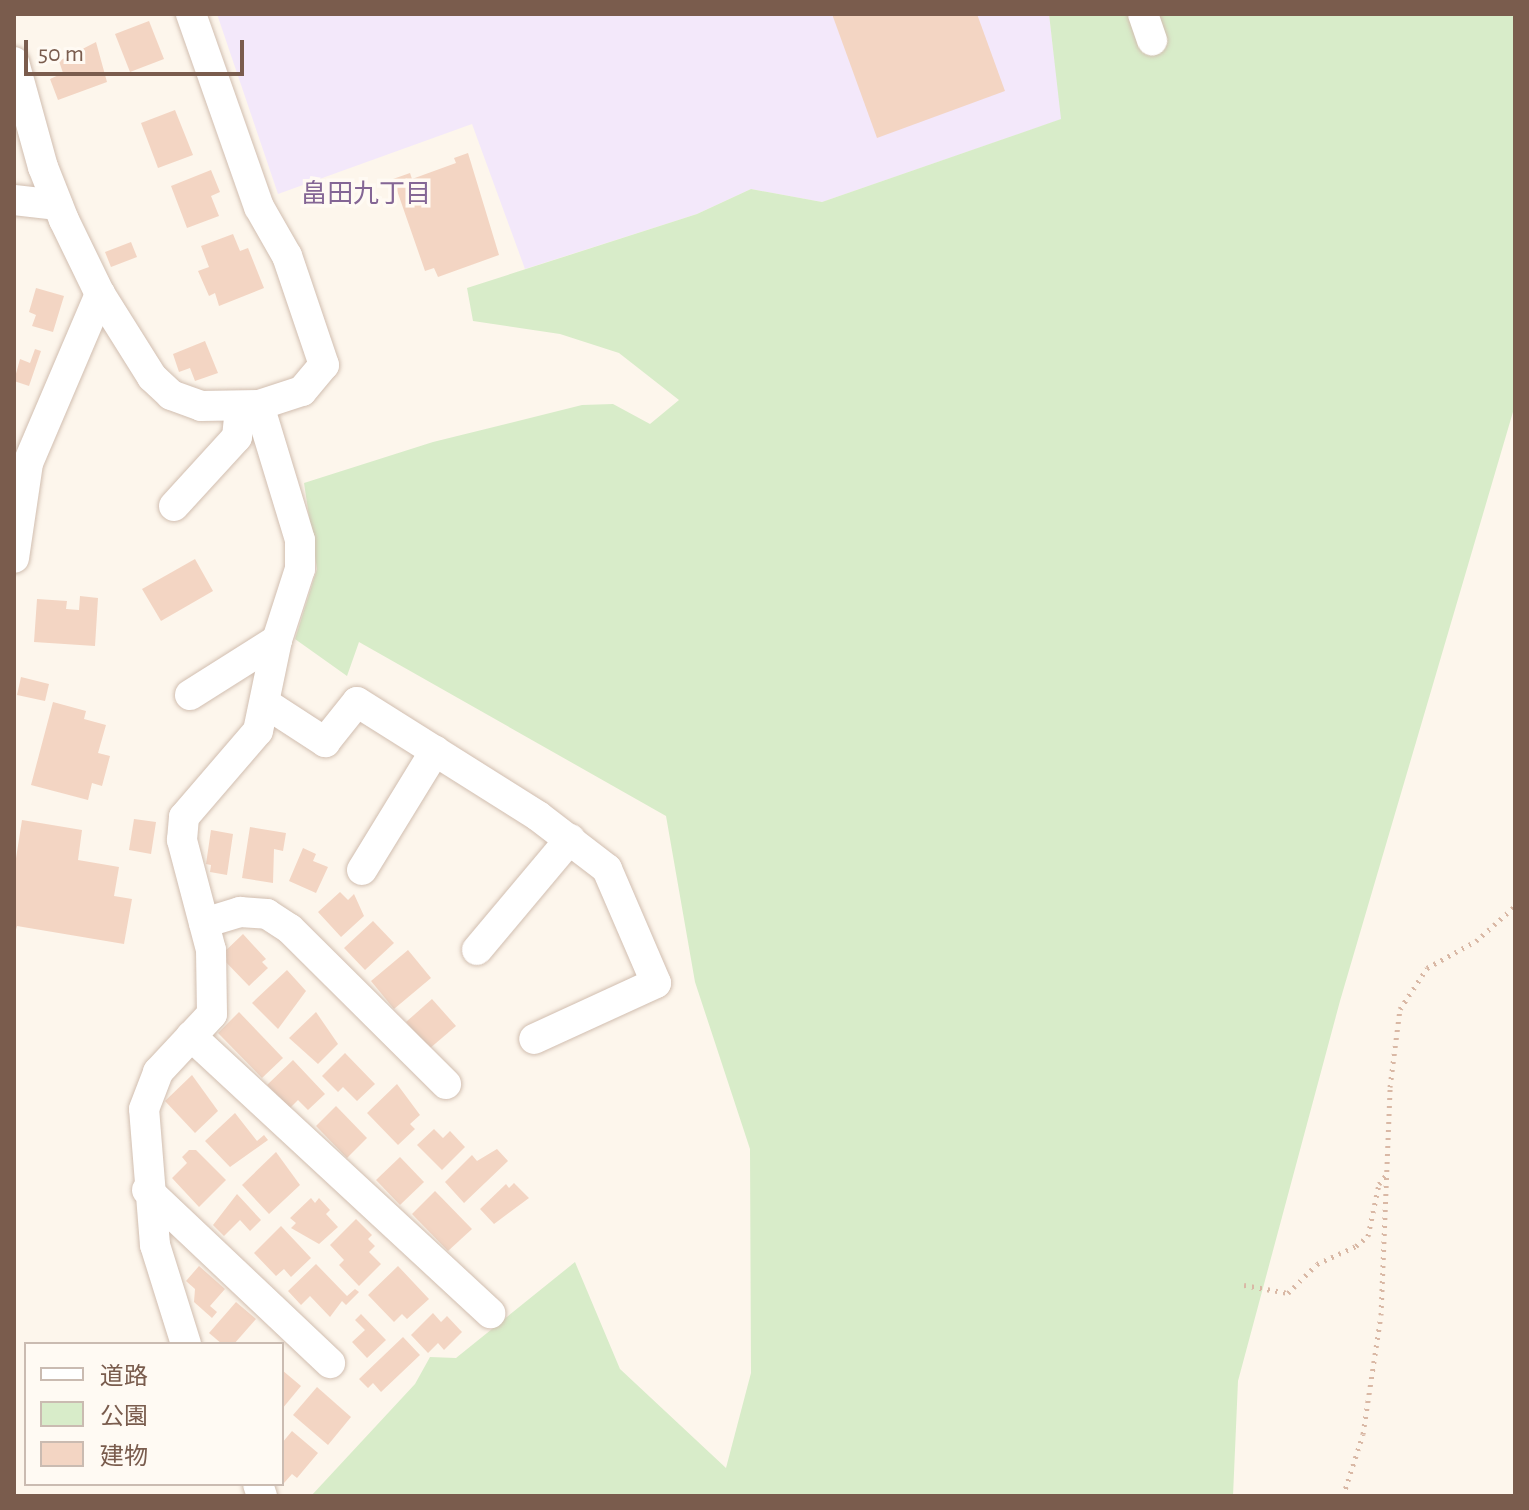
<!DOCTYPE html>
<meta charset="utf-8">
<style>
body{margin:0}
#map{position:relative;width:1529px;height:1510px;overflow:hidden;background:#fdf6ec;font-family:"Alegreya Sans","Noto Sans JP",sans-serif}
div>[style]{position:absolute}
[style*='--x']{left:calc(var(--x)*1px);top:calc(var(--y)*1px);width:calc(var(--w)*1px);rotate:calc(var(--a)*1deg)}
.education>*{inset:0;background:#f3e8fa}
.green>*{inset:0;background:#d8ecc9}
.building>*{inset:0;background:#f3d5c3}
.path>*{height:5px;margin-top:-2.5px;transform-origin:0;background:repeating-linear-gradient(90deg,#d9b8a5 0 2px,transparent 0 8px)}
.roads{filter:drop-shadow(0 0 2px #d1beb0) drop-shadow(0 0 2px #d1beb0)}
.street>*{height:30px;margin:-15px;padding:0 15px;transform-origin:15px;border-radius:15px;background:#fff}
span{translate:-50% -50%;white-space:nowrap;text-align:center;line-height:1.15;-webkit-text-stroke:7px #fffaf3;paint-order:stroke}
.neighbourhood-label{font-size:26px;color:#846695}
.frame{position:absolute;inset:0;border:16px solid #7a5c4d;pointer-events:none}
.legend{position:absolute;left:24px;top:1342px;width:260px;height:144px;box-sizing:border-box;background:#fffaf3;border:2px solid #cabbb1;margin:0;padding:10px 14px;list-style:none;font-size:24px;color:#7a5c4d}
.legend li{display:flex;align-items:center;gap:16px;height:40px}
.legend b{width:40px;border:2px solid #cabbb1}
.scale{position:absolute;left:24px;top:40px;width:220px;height:36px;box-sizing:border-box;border:4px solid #7a5c4d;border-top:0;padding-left:10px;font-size:24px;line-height:28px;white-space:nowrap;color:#7a5c4d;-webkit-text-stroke:6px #fffaf3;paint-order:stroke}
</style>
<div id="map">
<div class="education">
<div style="clip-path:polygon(217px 14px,1049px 14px,1062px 119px,822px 202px,751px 189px,697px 214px,525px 269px,472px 124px,278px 194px)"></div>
</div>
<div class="green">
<div style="clip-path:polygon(1049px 14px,1515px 14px,1515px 405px,1340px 1001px,1238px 1381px,1233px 1496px,311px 1496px,415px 1384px,430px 1357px,456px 1358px,575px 1262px,620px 1369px,726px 1468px,751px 1373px,750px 1149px,695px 982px,666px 816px,359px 642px,347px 676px,295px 639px,317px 569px,304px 483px,433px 442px,582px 405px,613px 404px,650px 424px,679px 400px,619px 353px,560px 334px,473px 321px,467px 288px,697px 214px,751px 189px,822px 202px,1061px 119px)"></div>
</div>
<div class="building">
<div style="clip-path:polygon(832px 14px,977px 14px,1005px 91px,877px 138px)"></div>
<div style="clip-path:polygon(149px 21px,164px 59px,130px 72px,115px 34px)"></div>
<div style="clip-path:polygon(96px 42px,107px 82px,58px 100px,50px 79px,63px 73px,59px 61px)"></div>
<div style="clip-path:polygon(175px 110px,193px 155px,158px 168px,141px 123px)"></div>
<div style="clip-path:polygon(468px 153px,499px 255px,438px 277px,434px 268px,425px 271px,393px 179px,410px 173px,412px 179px,456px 163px,454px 158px)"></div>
<div style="clip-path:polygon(211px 170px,220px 192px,211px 196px,219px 216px,187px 228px,171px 186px)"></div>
<div style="clip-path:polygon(233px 234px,240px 251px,248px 248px,264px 288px,219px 306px,215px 293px,209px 296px,198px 271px,209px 267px,201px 246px)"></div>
<div style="clip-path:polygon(131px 242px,137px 257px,111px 267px,105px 252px)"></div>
<div style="clip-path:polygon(36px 288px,64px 296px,53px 332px,32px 326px,36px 315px,29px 312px)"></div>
<div style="clip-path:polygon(205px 341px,218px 373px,195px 381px,190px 368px,179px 372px,173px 354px)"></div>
<div style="clip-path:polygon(35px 349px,41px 351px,29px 386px,14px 381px,20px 359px,30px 363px)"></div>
<div style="clip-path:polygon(195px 559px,213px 591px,161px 621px,142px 589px)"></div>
<div style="clip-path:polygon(80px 596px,98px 598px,95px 646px,34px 642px,37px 599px,67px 601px,66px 609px,79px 610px)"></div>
<div style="clip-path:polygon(21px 677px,49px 684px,45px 701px,17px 695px)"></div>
<div style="clip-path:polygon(53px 702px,86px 711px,84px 719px,106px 725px,98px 753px,110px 756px,102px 786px,92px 783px,88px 800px,31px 785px)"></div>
<div style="clip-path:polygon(134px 819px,156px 822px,151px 854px,129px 850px)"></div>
<div style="clip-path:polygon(22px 820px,82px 830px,78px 860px,119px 867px,114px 896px,132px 899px,124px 944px,17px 926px,14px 937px,14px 871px)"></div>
<div style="clip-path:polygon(250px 827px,286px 833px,283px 851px,274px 849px,273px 883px,242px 878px)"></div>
<div style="clip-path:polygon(211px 830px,233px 834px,227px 875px,210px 872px,211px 865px,206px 864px)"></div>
<div style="clip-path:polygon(303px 848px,316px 854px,313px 861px,328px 867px,316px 893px,289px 881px)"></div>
<div style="clip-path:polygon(340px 892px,348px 900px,354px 894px,364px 916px,341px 937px,318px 912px)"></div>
<div style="clip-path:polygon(373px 921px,394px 943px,365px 970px,344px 948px)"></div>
<div style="clip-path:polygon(243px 934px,266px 959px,262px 962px,268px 968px,249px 986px,220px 956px)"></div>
<div style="clip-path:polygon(408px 950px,431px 978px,394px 1009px,371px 981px)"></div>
<div style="clip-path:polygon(287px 970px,306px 991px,278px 1029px,252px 1003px)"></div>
<div style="clip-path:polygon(432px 999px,456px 1026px,429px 1049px,406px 1022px)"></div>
<div style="clip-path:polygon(239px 1012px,283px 1058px,262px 1078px,218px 1033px)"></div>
<div style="clip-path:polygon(316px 1012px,338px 1044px,318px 1064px,289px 1038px)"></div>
<div style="clip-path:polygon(345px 1053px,375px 1084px,357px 1101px,343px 1087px,338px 1092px,322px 1076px)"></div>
<div style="clip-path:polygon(293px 1060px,325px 1094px,308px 1110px,298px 1100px,290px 1108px,267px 1085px)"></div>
<div style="clip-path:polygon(192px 1075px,218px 1111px,195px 1133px,165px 1101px)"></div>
<div style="clip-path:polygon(397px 1084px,420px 1115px,410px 1124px,415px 1129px,398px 1145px,367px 1113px)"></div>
<div style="clip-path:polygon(336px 1106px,367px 1138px,347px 1158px,316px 1126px)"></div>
<div style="clip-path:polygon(235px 1113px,257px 1141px,264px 1135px,268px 1140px,230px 1167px,205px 1141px)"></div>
<div style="clip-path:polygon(434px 1129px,443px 1138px,450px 1131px,465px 1147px,442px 1170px,417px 1145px)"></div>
<div style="clip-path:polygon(497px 1149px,508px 1161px,464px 1203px,445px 1182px,472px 1155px,477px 1161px)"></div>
<div style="clip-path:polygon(189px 1150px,196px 1150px,226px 1180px,199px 1207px,172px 1178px,187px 1163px,182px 1157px)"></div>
<div style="clip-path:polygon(276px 1152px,300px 1185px,269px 1214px,242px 1185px)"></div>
<div style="clip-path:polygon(400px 1157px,424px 1182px,400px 1205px,376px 1180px)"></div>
<div style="clip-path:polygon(514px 1183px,529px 1198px,494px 1224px,480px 1209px,506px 1184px,509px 1188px)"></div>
<div style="clip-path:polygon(435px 1191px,472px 1229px,448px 1251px,412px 1214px)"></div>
<div style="clip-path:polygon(237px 1194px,261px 1220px,250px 1231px,240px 1220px,224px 1236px,213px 1225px)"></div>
<div style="clip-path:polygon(311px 1198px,315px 1203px,319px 1198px,330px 1210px,326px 1214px,338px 1227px,319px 1244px,291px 1228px,296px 1223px,290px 1218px)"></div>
<div style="clip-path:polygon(356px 1219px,372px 1235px,368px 1239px,375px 1246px,369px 1252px,381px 1264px,359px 1286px,339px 1265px,344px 1260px,330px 1245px)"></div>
<div style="clip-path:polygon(281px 1226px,311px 1258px,291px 1277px,284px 1269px,276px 1276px,254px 1253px)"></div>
<div style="clip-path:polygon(316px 1264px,347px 1296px,355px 1289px,359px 1292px,346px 1305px,342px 1301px,330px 1317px,310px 1296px,301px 1305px,288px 1291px)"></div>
<div style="clip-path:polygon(199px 1266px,225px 1289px,210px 1306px,217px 1312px,212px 1318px,194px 1302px,195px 1289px,186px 1281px)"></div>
<div style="clip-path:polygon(398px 1266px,429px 1299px,407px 1319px,402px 1314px,394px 1322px,368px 1295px)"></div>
<div style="clip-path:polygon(236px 1302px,256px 1319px,234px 1344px,222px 1344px,209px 1333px)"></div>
<div style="clip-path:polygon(433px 1313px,441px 1322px,447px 1316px,462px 1332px,444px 1350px,438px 1343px,428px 1353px,411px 1335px)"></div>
<div style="clip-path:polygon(361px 1314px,386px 1340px,367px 1358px,352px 1342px,365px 1330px,355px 1320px)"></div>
<div style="clip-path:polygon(403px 1337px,420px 1355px,381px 1392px,373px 1383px,368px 1388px,359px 1379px)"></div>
<div style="clip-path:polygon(282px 1370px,301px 1386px,282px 1409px)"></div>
<div style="clip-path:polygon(317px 1387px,351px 1417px,328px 1445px,293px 1415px)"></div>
<div style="clip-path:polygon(292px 1431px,318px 1453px,297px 1478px,292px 1474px,284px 1483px,282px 1443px)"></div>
</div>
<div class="path">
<div style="--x:1244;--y:1285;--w:45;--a:10.3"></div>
<div style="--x:1288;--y:1293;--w:41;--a:-45"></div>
<div style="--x:1317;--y:1264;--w:43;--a:-24.8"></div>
<div style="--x:1356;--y:1246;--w:16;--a:-40"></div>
<div style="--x:1368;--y:1236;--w:53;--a:-78.1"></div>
<div style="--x:1379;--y:1184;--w:11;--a:-52"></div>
<div style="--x:1343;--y:1496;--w:65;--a:-72.1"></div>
<div style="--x:1363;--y:1434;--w:120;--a:-81.4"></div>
<div style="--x:1381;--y:1315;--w:228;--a:-87.7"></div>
<div style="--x:1390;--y:1087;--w:79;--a:-82.7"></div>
<div style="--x:1400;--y:1009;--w:49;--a:-56.6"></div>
<div style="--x:1427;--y:968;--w:56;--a:-28.9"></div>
<div style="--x:1476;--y:941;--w:52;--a:-41.9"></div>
</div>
<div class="roads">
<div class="street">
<div style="--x:1143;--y:14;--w:28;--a:71"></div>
<div style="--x:14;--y:62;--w:109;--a:74.6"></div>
<div style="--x:43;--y:167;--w:57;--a:68.4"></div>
<div style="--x:64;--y:220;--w:82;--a:64.1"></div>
<div style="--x:100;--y:294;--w:98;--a:57.9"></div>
<div style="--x:152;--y:377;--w:26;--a:43"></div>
<div style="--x:171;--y:395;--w:32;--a:20"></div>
<div style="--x:201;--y:406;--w:58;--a:-1"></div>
<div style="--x:259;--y:405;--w:45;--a:-18"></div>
<div style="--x:302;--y:391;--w:34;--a:-50"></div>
<div style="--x:324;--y:365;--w:115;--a:-108.7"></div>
<div style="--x:287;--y:256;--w:56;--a:-119.7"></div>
<div style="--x:259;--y:207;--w:205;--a:-109.4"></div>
<div style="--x:14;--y:200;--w:44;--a:6.5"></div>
<div style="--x:174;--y:506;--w:93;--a:-47.6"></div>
<div style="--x:237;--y:437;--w:30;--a:-84"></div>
<div style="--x:14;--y:558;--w:96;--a:-81.6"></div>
<div style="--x:28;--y:463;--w:184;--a:-66.9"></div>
<div style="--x:190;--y:695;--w:103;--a:-32.3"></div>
<div style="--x:265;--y:703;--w:72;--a:33"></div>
<div style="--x:325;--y:742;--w:51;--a:-51.3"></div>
<div style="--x:357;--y:702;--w:214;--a:32.2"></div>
<div style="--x:538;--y:816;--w:87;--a:37.5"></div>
<div style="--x:607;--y:869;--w:124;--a:66.7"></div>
<div style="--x:656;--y:983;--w:134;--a:155.3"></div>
<div style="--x:362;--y:870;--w:140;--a:-58.5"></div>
<div style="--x:204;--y:923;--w:38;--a:-17"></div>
<div style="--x:240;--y:912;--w:27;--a:4"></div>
<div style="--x:267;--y:914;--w:27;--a:33"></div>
<div style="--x:290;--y:929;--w:220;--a:44.8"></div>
<div style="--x:477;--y:950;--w:145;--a:-50"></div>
<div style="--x:191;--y:1036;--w:408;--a:42.8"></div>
<div style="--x:147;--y:1190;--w:252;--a:43.4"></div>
<div style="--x:186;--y:1344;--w:104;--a:-107.4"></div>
<div style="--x:155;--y:1245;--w:136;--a:-94.6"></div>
<div style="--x:144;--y:1109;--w:40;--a:-69"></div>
<div style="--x:158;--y:1072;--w:79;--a:-47"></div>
<div style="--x:212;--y:1014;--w:64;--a:-90.9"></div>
<div style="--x:211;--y:950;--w:114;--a:-104.8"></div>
<div style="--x:182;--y:840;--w:23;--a:-85"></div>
<div style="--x:184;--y:817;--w:113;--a:-49.3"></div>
<div style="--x:258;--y:731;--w:93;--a:-78.2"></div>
<div style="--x:277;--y:640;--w:75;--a:-72.1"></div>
<div style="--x:300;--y:569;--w:29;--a:-90"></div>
<div style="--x:300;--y:540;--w:141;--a:-106.9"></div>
<div style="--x:258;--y:1484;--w:13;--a:72"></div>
</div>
</div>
<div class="neighbourhood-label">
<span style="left:366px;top:195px">畠田九丁目</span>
</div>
<div class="frame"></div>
<ul class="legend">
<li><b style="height:10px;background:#fff"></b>道路</li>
<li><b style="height:22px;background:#d8ecc9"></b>公園</li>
<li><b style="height:22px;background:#f3d5c3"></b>建物</li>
</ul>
<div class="scale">50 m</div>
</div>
